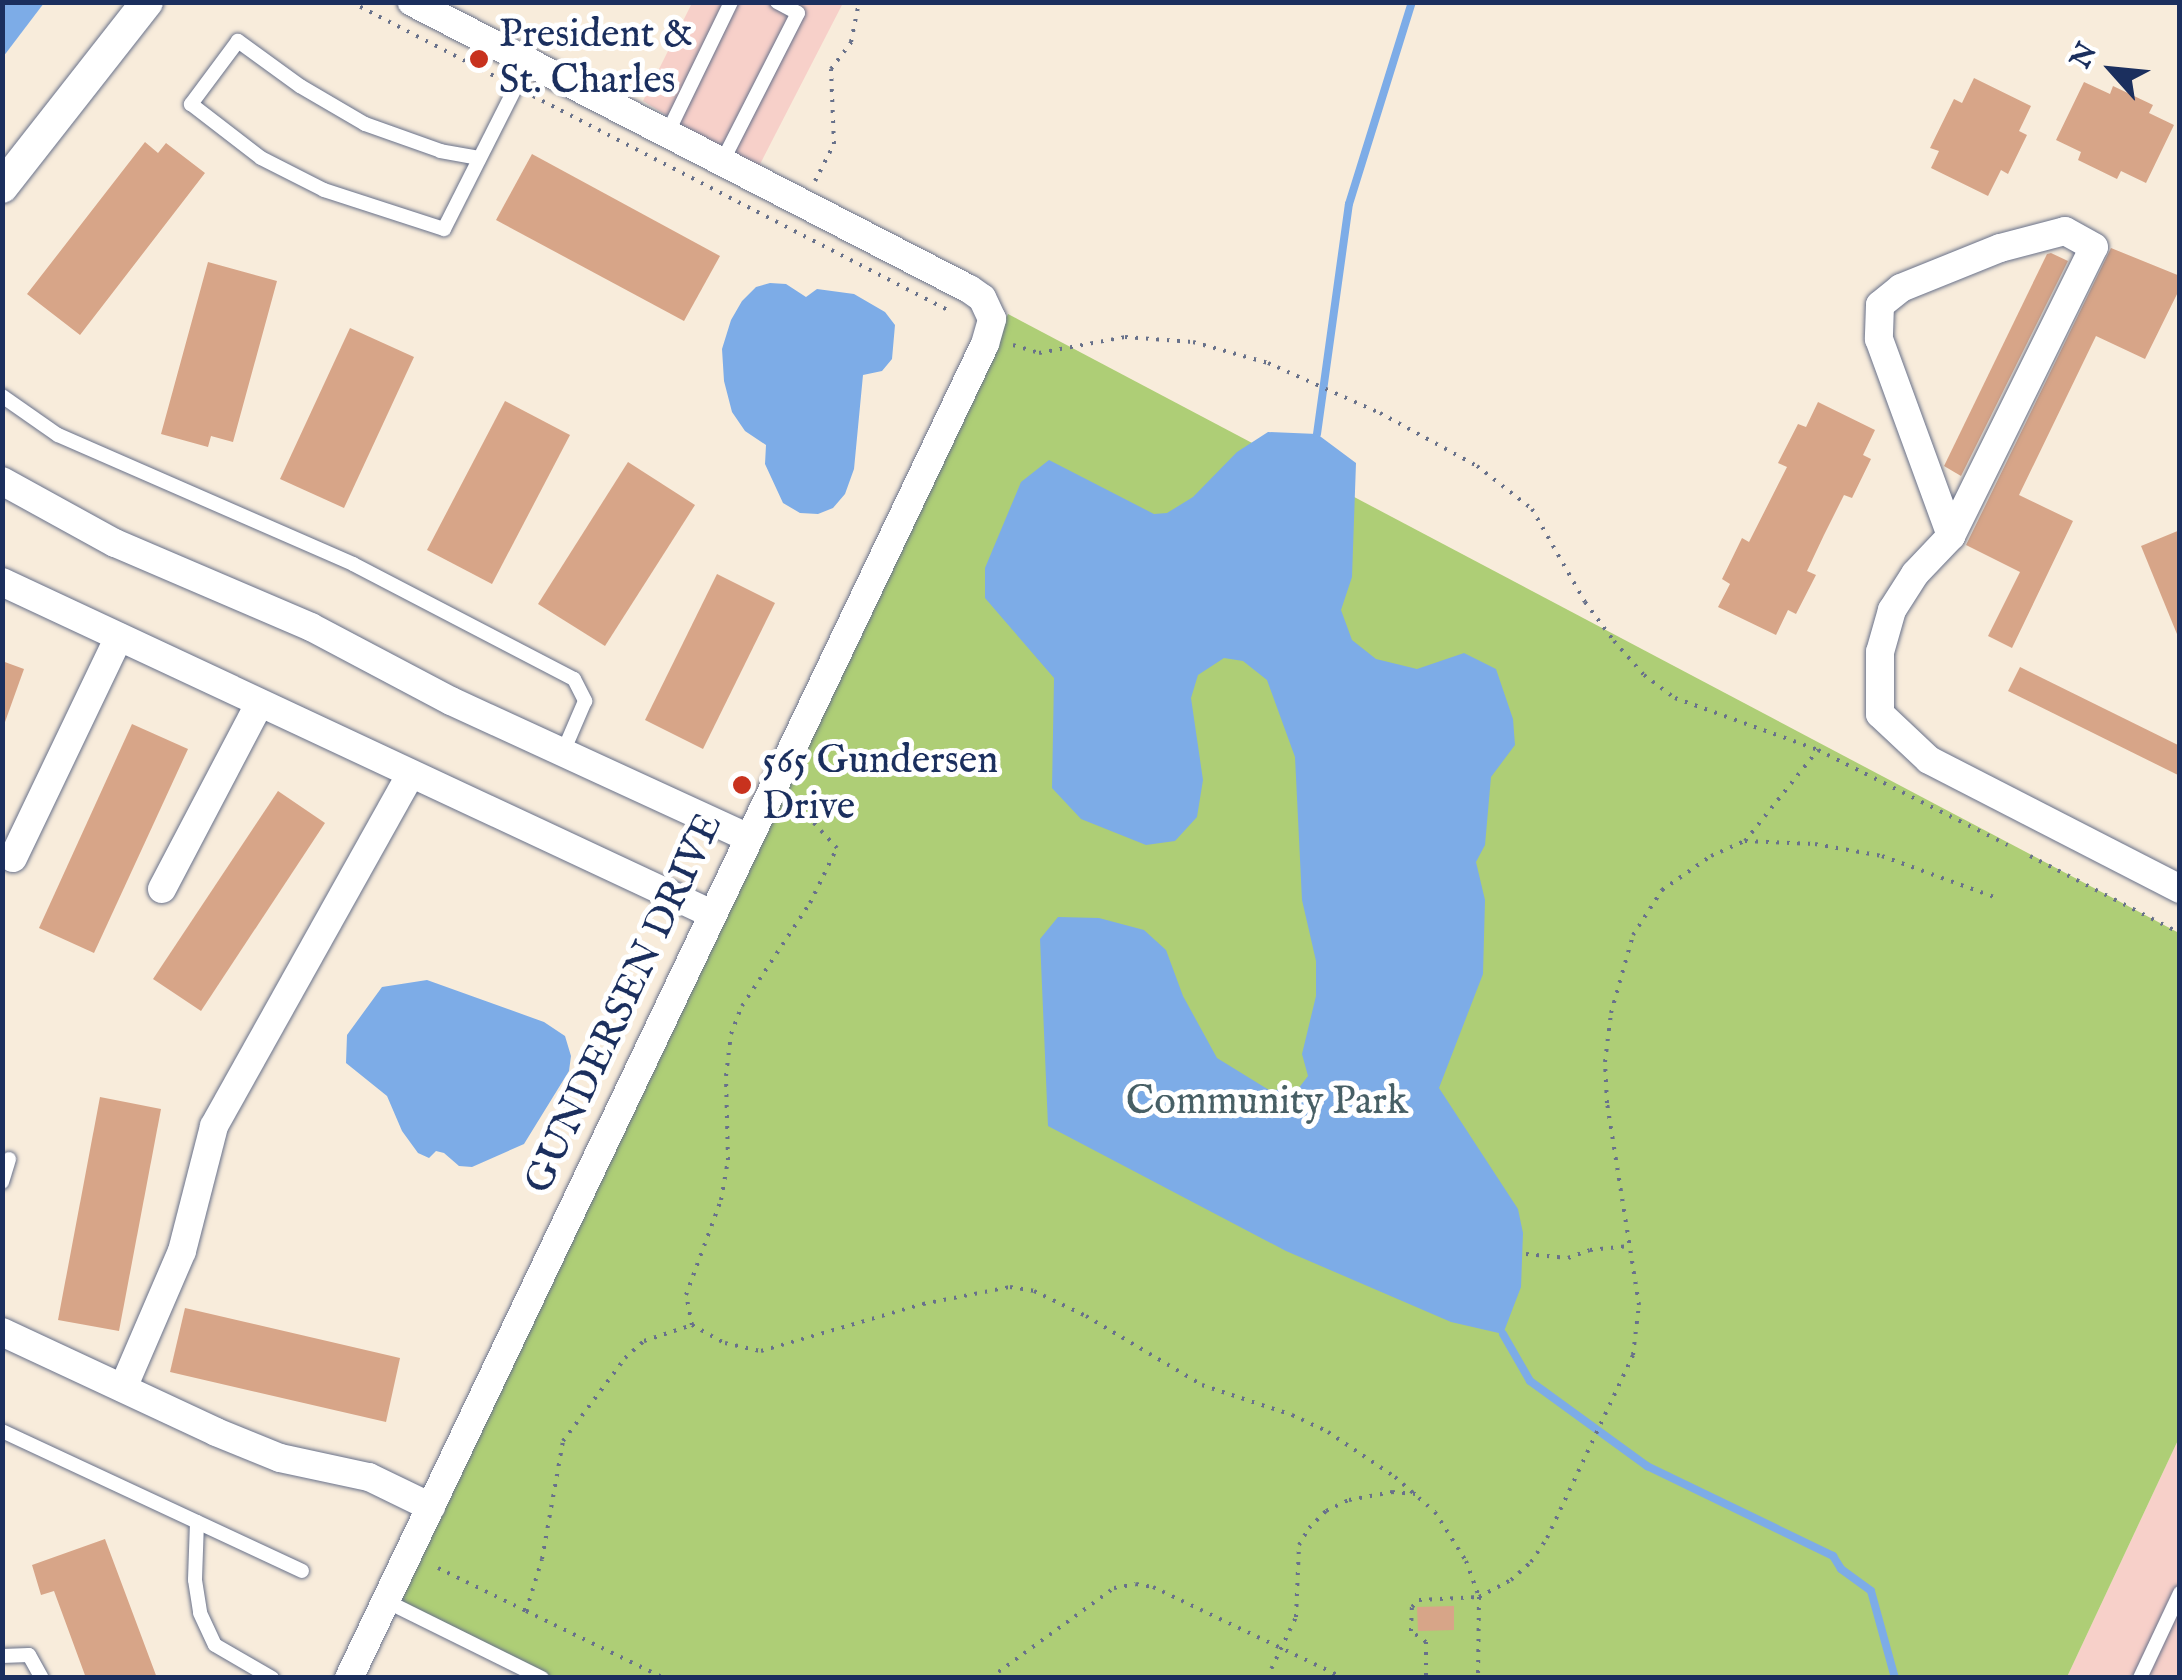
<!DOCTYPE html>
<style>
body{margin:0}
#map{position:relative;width:2182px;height:1680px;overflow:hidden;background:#f8ecdb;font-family:"IM FELL English",serif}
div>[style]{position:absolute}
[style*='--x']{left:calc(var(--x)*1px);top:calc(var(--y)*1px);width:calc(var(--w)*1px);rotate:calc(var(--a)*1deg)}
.built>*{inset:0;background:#f7d0c9}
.green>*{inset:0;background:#aece76}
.water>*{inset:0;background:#7dace7}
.stream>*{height:8px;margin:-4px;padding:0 4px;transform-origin:4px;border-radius:4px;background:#7dace7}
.building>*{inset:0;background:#d7a588}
.path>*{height:4px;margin-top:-2px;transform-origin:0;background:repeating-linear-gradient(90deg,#68718a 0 2.5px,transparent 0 10.5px)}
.roads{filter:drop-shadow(0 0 2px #68718a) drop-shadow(0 0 2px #68718a)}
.service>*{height:14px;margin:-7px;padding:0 7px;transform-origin:7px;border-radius:7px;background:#fff}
.minor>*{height:28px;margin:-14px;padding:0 14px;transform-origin:14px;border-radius:14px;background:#fff}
.tertiary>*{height:32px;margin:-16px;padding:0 16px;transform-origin:16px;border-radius:16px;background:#fff}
.dots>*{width:28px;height:28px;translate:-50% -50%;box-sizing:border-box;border:5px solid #fff;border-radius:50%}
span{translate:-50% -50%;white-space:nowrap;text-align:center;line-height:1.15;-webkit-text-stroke:10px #fff;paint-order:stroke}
.poi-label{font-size:40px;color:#1b2f5e}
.left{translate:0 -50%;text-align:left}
.street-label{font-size:40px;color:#1b2f5e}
.park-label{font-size:40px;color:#475f65}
.frame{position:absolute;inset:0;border:5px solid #1b2f5e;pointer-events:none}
.north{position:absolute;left:2062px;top:20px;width:100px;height:100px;-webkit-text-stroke:8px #fff;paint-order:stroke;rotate:297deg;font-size:28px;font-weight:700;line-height:40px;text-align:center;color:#1b2f5e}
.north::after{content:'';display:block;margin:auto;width:35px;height:45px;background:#1b2f5e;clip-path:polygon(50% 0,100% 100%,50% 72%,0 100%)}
</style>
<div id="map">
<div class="built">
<div style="clip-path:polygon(692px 3px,843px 3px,757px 170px,643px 101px)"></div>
<div style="clip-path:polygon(2179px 1438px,2179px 1677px,2067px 1677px)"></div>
</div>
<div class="green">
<div style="clip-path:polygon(1008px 314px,2179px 933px,2179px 1438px,2067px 1677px,547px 1677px,386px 1601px)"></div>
</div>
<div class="water">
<div style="clip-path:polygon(3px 2px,44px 3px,3px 57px,2px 3px)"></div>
<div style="clip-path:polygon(770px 283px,786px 284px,806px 297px,817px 289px,854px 294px,885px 312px,895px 325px,892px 359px,882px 371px,863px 375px,854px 469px,845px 494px,833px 508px,818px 514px,800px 513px,783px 503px,765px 464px,766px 445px,745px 431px,732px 412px,724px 381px,722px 349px,731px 320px,742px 301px,756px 287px)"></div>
<div style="clip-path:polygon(1268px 432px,1317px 434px,1356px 463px,1352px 577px,1341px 610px,1352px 640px,1376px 659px,1417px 669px,1464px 653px,1496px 669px,1513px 719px,1515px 745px,1491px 777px,1485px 845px,1476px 862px,1485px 900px,1483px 974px,1439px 1088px,1518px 1209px,1523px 1233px,1521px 1287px,1503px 1334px,1451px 1322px,1286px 1251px,1048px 1126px,1040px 939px,1058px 917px,1099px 918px,1144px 930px,1166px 950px,1183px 996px,1217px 1058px,1269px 1090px,1298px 1089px,1308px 1076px,1302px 1054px,1316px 996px,1316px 961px,1302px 900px,1295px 757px,1267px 680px,1243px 661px,1224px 658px,1198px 675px,1191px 698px,1203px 780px,1197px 817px,1175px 841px,1146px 845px,1081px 819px,1052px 788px,1054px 678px,985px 598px,985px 568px,1021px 482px,1049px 460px,1154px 514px,1167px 513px,1193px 497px,1237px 452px)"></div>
<div style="clip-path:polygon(427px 980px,544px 1022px,565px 1036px,571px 1056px,569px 1071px,524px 1144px,472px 1167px,459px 1166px,444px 1153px,436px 1151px,429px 1158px,418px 1153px,402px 1131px,387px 1096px,346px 1063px,347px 1035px,382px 987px)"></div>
</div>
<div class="stream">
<div style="--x:1317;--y:434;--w:232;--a:-82.1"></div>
<div style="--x:1349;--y:204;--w:212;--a:-72.7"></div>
<div style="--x:1503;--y:1334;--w:54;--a:60.1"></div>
<div style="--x:1530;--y:1381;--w:145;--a:36"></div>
<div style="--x:1647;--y:1466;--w:207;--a:25.8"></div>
<div style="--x:1833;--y:1556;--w:15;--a:58"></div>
<div style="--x:1841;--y:1569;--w:37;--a:36"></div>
<div style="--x:1871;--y:1591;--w:90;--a:74.6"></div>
</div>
<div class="building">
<div style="clip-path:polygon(1974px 78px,2031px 106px,2019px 131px,2027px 135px,2008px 174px,2001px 170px,1988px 196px,1931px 168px,1939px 151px,1930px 148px,1954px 99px,1962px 103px)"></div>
<div style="clip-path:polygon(2084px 82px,2110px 94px,2113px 86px,2153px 105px,2149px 113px,2174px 125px,2146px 183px,2121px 171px,2117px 179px,2078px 160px,2081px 152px,2056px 140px)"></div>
<div style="clip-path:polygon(145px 142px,158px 153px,166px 143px,205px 173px,80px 335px,27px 294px)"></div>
<div style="clip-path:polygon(532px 154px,720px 256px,684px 321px,496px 220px)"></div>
<div style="clip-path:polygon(2111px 248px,2180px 276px,2180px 288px,2145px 359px,2096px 336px,2019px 495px,2073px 521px,2012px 648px,1988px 636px,2020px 572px,1966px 545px)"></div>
<div style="clip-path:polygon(2051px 253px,2068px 261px,1961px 476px,1944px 466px,2047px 254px)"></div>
<div style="clip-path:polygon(208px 262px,277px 281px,233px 442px,211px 436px,208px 447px,161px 434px)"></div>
<div style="clip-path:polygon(350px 328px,414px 357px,344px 508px,280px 479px)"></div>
<div style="clip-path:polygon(505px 401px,570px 435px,492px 584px,427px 550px)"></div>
<div style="clip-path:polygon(1818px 402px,1875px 430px,1863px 455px,1871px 459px,1852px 498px,1844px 495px,1824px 535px,1807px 571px,1816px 575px,1796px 614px,1788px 610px,1776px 635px,1718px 607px,1730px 584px,1722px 579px,1742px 538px,1749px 542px,1787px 467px,1778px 463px,1798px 424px,1806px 427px)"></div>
<div style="clip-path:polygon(628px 462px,695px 505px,605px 646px,538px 604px)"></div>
<div style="clip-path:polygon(2180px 530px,2180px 639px,2179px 639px,2141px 546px)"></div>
<div style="clip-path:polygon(717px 574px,775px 603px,703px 749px,645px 720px)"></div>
<div style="clip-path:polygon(2px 661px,24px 669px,5px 722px,2px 722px)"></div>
<div style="clip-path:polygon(2020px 667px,2180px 746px,2180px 776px,2008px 691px)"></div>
<div style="clip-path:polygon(132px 724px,188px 749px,94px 953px,39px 928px)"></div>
<div style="clip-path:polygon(278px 791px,325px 823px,201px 1011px,153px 979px)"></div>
<div style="clip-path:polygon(100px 1097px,161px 1109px,119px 1331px,58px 1320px)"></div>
<div style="clip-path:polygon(185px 1308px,400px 1358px,386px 1422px,170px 1372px)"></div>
<div style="clip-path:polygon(105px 1539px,157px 1678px,86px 1678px,54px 1591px,41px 1595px,32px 1565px)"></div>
<div style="clip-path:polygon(1454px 1606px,1454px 1630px,1418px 1631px,1417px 1607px)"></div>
</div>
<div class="path">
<div style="--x:351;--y:2;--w:165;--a:27.3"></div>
<div style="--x:533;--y:96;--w:471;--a:27.3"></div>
<div style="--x:815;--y:181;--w:42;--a:-62.8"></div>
<div style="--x:834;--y:144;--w:75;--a:-92.3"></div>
<div style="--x:831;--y:69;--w:34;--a:-53"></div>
<div style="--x:851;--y:42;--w:41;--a:-78.7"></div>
<div style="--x:1013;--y:345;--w:27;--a:17"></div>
<div style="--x:1039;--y:353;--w:87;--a:-10.5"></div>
<div style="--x:1125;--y:337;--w:68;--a:4.2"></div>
<div style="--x:1193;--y:342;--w:78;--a:15.6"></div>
<div style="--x:1268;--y:363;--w:123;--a:24.1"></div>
<div style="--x:1380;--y:413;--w:111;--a:28.7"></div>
<div style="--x:1477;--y:466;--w:70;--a:38"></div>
<div style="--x:1532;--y:509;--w:107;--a:60.3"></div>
<div style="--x:1585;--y:602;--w:49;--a:53.4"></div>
<div style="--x:1614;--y:641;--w:45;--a:48.6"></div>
<div style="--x:1644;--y:675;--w:39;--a:37"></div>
<div style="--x:1675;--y:698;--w:152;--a:20"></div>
<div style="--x:1818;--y:750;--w:212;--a:26.6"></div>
<div style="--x:1745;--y:841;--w:70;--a:2.5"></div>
<div style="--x:1815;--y:844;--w:68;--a:10.2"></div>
<div style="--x:1882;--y:856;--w:119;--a:20.1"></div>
<div style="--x:2030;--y:856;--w:164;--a:27.2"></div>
<div style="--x:1526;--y:1254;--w:42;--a:5.4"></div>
<div style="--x:1568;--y:1258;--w:23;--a:-20"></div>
<div style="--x:1590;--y:1250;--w:39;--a:-6"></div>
<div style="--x:692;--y:1325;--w:31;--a:-101"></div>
<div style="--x:686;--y:1295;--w:101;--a:-69.8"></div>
<div style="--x:721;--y:1200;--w:41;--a:-80.1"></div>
<div style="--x:728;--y:1160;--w:84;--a:-91.4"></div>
<div style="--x:726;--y:1076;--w:42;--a:-83.2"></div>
<div style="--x:731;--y:1034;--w:30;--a:-69"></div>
<div style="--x:742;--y:1006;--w:123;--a:-56.6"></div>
<div style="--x:810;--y:903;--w:61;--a:-63.9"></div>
<div style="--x:837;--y:848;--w:53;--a:-132.7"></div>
<div style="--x:438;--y:1568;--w:98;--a:26"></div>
<div style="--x:526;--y:1611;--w:54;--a:-72.9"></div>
<div style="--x:542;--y:1559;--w:120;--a:-79.9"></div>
<div style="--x:563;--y:1441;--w:104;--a:-53.2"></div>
<div style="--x:625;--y:1358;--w:25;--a:-42"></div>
<div style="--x:644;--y:1341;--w:51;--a:-18.4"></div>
<div style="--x:692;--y:1325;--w:38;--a:29"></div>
<div style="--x:725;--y:1343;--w:37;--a:13"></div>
<div style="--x:761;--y:1351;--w:169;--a:-16.2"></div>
<div style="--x:923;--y:1304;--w:89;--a:-11.1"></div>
<div style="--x:1010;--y:1287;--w:24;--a:9"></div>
<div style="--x:1034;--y:1291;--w:58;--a:25.7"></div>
<div style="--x:1086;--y:1316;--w:135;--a:30.7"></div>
<div style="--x:1202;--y:1385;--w:95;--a:18.4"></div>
<div style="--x:1292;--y:1415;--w:40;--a:25"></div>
<div style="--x:1328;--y:1432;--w:81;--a:33.9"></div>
<div style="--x:1395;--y:1477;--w:53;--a:41.2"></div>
<div style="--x:1435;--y:1512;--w:58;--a:57.7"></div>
<div style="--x:1466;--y:1561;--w:38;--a:70"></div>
<div style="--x:1479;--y:1597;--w:81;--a:90.7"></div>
<div style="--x:526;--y:1611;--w:153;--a:25.9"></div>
<div style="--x:1426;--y:1676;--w:34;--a:-90"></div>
<div style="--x:1426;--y:1642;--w:19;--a:-144"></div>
<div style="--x:1411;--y:1631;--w:24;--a:-88"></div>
<div style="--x:1412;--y:1607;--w:10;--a:-45"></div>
<div style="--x:1419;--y:1600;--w:60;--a:-2.9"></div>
<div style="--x:1479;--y:1597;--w:36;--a:-28"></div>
<div style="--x:1511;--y:1580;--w:27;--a:-42"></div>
<div style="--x:1531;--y:1562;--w:29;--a:-56"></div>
<div style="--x:1547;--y:1538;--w:202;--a:-64.8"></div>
<div style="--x:1633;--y:1355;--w:50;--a:-83.2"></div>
<div style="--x:1639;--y:1305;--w:205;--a:-99"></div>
<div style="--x:1607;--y:1103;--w:41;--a:-92.8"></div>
<div style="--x:1605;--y:1062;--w:49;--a:-83"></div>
<div style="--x:1611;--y:1013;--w:81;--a:-74.2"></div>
<div style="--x:1633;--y:935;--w:54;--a:-57.2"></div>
<div style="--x:1662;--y:890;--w:60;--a:-34.8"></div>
<div style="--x:1711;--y:856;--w:37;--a:-24"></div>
<div style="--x:1745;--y:841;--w:117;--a:-51.3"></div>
<div style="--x:990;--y:1678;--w:153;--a:-36"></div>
<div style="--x:1114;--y:1588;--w:22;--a:-10"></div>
<div style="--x:1136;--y:1584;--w:17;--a:10"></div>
<div style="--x:1153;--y:1587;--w:212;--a:25.5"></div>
<div style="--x:1267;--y:1678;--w:68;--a:-64.6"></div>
<div style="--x:1296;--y:1617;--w:72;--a:-87.6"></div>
<div style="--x:1299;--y:1545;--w:20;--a:-60"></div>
<div style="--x:1309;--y:1528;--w:24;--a:-45"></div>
<div style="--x:1326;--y:1511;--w:25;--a:-26"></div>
<div style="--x:1349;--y:1500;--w:44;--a:-10.5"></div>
<div style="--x:1392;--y:1492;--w:24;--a:5"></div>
<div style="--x:1412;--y:1678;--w:16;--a:0"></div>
</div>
<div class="roads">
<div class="service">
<div style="--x:667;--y:134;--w:147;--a:-64.1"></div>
<div style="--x:479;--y:158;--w:39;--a:-170"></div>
<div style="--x:441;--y:151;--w:81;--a:-160.4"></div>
<div style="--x:365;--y:124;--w:75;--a:-149.7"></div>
<div style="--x:300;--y:86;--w:77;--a:-144"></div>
<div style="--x:238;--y:41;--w:79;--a:126.7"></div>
<div style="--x:191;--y:104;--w:88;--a:37.6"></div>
<div style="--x:261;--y:158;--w:71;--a:26.9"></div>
<div style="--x:324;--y:190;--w:126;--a:18"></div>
<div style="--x:444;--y:229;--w:186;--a:-63.2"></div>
<div style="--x:722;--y:162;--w:167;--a:-63"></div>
<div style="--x:798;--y:13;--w:24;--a:-152"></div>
<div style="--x:2;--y:396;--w:68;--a:34.9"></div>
<div style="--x:58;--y:435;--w:322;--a:23.6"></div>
<div style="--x:353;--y:564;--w:249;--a:27.5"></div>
<div style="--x:574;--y:679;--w:25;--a:63"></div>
<div style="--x:585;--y:701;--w:56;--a:113.3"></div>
<div style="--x:2;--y:1182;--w:24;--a:-73"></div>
<div style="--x:2;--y:1431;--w:331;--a:25"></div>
<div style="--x:197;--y:1522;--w:58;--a:92"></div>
<div style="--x:195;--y:1580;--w:33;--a:81"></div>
<div style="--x:200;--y:1613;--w:35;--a:65"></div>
<div style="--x:215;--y:1645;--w:66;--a:30.1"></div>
<div style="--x:386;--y:1601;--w:174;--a:26.3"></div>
<div style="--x:2;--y:1656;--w:27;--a:-2"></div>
<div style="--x:29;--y:1655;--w:26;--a:61"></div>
<div style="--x:2140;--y:1678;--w:94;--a:-64.8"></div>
</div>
<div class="minor">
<div style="--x:2;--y:481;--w:129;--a:28.8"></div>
<div style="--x:115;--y:543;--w:213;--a:23.2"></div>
<div style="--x:311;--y:627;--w:158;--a:27.9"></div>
<div style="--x:451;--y:701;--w:328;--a:24.7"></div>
<div style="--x:1951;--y:536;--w:322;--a:-63.7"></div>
<div style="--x:2094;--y:247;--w:33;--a:-151"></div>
<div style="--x:2065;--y:231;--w:67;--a:165.3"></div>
<div style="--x:2000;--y:248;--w:107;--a:158"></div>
<div style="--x:1901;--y:288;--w:27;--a:141"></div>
<div style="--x:1880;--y:305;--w:34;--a:92"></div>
<div style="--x:1879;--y:339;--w:210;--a:69.9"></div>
<div style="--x:1951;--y:536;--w:52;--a:133.5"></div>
<div style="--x:1915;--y:574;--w:43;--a:122.6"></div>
<div style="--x:1892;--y:610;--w:44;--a:105.9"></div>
<div style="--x:1880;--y:652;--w:62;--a:90"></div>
<div style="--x:1880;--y:714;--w:67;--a:43.2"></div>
<div style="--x:1929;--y:760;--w:282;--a:27.2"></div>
<div style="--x:2;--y:582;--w:784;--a:25.06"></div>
<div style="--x:13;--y:858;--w:245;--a:-64.4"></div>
<div style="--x:162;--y:889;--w:209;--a:-62.3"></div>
<div style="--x:2;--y:1332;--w:236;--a:25"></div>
<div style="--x:216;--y:1432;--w:69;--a:22.1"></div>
<div style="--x:280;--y:1458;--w:91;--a:12.1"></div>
<div style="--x:369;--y:1477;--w:69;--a:25.8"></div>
<div style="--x:123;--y:1388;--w:149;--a:-66.7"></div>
<div style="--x:182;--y:1251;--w:129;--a:-75.6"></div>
<div style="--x:214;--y:1126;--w:401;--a:-60.8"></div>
<div style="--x:349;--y:1678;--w:1478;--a:-64.51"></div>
<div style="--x:985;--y:344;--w:26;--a:-74"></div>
<div style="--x:992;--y:319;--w:23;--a:-115"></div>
<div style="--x:982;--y:298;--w:16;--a:-145"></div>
<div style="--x:969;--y:289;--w:627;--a:-152.74"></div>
</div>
<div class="tertiary">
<div style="--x:2;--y:187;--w:235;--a:-51.9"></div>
</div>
</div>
<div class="dots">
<div style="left:479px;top:59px;background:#c8321e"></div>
<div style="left:742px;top:785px;background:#c8321e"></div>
</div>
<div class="poi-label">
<span class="left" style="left:499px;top:59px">President &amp;<br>St. Charles</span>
<span class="left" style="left:762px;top:785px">565 Gundersen<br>Drive</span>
</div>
<div class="street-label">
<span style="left:625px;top:1004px;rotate:-65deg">GUNDERSEN DRIVE</span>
</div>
<div class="park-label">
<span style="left:1267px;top:1103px">Community Park</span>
</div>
<div class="frame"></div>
<div class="north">N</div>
</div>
